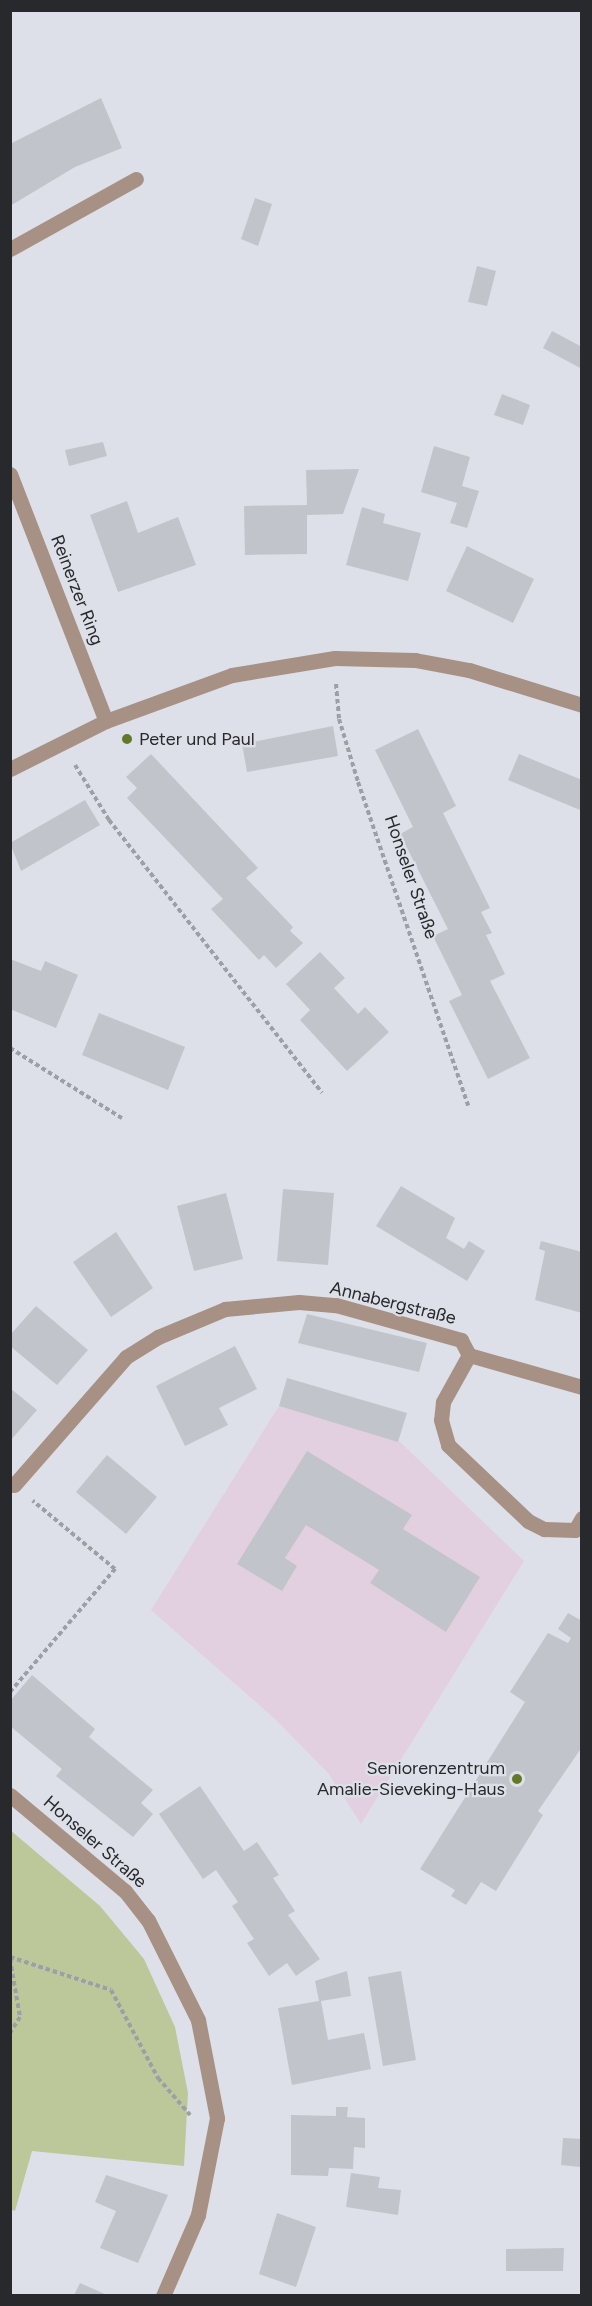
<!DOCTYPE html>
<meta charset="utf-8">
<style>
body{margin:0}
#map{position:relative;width:592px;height:2306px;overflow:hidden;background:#dde0e8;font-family:Figtree,sans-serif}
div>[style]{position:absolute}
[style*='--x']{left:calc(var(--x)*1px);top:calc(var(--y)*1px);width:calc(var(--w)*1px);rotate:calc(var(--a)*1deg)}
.education>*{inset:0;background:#e2d0e1}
.green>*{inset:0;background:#bcc79a}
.building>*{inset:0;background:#c1c4cb}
.path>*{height:4px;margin-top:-2px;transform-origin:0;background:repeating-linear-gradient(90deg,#9d9fa6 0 4.5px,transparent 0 7.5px)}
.street>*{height:15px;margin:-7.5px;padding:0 7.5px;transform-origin:7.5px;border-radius:7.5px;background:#a79185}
.dots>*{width:16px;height:16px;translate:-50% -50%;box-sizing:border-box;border:3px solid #dde0e8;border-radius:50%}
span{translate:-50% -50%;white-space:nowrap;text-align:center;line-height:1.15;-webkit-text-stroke:4.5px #dde0e8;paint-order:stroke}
.street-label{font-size:18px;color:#28292c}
.poi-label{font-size:18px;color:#28292c}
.left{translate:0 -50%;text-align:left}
.right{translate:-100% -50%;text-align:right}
.frame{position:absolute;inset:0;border:12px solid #28292c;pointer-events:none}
</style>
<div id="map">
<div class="education">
<div style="clip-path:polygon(279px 1406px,400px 1442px,524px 1561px,361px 1824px,328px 1773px,275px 1719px,151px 1610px)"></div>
</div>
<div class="green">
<div style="clip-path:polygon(10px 1830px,100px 1906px,144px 1959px,175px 2027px,188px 2093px,184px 2166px,32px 2151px,15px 2211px,10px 2209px)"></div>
</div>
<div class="building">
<div style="clip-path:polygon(101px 98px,122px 148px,75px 167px,10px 206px,10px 144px)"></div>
<div style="clip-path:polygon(255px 198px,272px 204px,258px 246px,241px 239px)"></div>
<div style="clip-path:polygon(477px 266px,496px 271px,487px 306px,468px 302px)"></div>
<div style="clip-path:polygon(552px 331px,582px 347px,582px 369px,543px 348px)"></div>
<div style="clip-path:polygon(502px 394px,530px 405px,523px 425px,494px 415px)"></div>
<div style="clip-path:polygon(103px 442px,107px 456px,69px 466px,65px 450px)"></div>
<div style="clip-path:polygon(434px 446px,470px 457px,462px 486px,479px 491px,467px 528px,450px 523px,457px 503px,421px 492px)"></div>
<div style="clip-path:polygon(359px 469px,343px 514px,307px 515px,307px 554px,245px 555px,244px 506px,307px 505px,306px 470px)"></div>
<div style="clip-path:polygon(127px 501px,138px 533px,178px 517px,196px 565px,118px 592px,90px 515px)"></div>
<div style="clip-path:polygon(362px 507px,385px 514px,383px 523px,421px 533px,408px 581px,346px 565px)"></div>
<div style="clip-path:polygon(467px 546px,534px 579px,513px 623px,446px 591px)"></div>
<div style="clip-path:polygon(333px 726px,338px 756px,247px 772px,242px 744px)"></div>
<div style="clip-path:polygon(418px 729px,456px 806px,443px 813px,490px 908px,481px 912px,492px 933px,486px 935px,505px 974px,490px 981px,530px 1058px,488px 1079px,449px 1001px,462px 995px,433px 936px,448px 929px,400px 834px,413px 827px,375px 750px)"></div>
<div style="clip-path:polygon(151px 754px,258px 868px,246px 878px,293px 927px,290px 931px,303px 943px,276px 968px,264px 955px,259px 960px,211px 909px,223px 899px,127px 798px,137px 788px,126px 777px)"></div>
<div style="clip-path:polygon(519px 754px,582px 780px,580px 810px,508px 780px)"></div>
<div style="clip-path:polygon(85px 800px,100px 825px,21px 871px,10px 843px)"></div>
<div style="clip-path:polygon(320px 952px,345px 978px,334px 988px,358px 1014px,365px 1007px,389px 1032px,347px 1071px,300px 1020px,310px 1010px,286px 984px)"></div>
<div style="clip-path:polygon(10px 959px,41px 971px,45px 961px,78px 975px,56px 1028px,10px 1009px)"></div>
<div style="clip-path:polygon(99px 1013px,185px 1047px,168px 1090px,82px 1055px)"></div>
<div style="clip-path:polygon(401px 1186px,455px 1218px,446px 1238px,464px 1249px,469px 1241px,485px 1251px,467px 1281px,376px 1226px)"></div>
<div style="clip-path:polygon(283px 1189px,334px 1193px,328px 1265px,277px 1261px)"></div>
<div style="clip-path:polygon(226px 1193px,243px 1259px,194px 1271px,177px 1206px)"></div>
<div style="clip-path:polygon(116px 1232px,153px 1288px,111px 1317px,73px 1262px)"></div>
<div style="clip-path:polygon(541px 1241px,582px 1252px,582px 1313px,535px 1300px,545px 1251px,539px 1249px)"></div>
<div style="clip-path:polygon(36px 1306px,88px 1350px,57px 1385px,10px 1346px,10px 1335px)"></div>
<div style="clip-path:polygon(307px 1314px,427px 1343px,419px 1372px,298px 1343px)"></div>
<div style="clip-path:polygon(235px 1346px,257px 1389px,219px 1408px,228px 1425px,185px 1446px,156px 1386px)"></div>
<div style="clip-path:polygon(287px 1378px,407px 1413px,398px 1442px,279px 1406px)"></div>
<div style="clip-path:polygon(10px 1388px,37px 1410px,10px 1441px)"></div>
<div style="clip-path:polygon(307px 1451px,412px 1515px,403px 1529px,480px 1577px,446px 1632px,370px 1583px,379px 1570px,306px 1525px,285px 1558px,297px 1566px,282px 1591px,237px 1564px)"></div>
<div style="clip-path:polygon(107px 1455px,157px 1497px,126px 1534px,76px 1492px)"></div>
<div style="clip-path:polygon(568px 1613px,582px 1621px,582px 1747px,538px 1811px,543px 1815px,496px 1891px,481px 1882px,466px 1905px,451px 1896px,455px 1890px,420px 1869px,525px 1702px,510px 1692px,548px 1633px,568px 1643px,571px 1638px,558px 1629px)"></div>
<div style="clip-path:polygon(32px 1675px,95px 1729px,89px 1737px,153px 1790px,141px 1803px,153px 1814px,133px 1837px,56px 1776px,62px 1769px,10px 1726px,10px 1701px)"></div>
<div style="clip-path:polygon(200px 1786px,244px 1851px,257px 1842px,279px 1875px,273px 1878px,295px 1911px,288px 1915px,320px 1959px,296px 1976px,287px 1963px,269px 1976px,247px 1943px,254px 1939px,232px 1906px,238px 1902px,216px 1870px,203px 1879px,159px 1814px)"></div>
<div style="clip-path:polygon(347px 1971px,351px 1996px,321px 2001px,328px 2040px,364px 2033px,371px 2069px,292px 2085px,278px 2008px,319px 2001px,315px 1981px)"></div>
<div style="clip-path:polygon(401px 1971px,416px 2060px,383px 2066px,368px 1977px)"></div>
<div style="clip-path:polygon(336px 2107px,348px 2107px,347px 2117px,365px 2118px,365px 2148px,354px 2147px,353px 2169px,329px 2168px,328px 2176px,291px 2175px,291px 2115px,336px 2116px)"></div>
<div style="clip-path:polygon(563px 2138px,582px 2139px,580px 2167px,561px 2165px)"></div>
<div style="clip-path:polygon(351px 2173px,380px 2177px,378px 2188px,401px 2190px,398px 2215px,346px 2207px)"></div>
<div style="clip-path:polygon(106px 2175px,168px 2195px,138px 2263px,100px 2248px,116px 2211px,95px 2202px)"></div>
<div style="clip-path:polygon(277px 2213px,316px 2227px,296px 2287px,259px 2274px)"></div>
<div style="clip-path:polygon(564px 2248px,563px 2271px,506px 2271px,506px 2249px)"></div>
<div style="clip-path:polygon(80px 2283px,107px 2295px,74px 2295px)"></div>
</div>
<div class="path">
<div style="--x:336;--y:684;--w:35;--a:85"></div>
<div style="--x:339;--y:719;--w:66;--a:73.2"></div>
<div style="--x:358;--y:782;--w:342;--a:71.2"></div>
<div style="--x:75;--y:765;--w:65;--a:58.3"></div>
<div style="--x:109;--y:820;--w:346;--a:52"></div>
<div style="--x:10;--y:1048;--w:133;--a:32.1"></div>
<div style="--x:10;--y:1692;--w:162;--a:-49.5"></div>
<div style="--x:115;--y:1569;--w:107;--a:-140.3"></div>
<div style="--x:10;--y:1957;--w:106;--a:18.1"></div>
<div style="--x:111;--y:1990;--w:100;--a:61.9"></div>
<div style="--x:158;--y:2078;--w:49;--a:49.1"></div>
<div style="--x:10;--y:1959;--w:59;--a:80.2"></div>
<div style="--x:20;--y:2017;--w:19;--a:122"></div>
</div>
<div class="street">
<div style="--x:10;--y:249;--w:144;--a:-29.1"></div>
<div style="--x:10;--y:474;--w:265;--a:68.8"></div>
<div style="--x:10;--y:769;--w:107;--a:-26.6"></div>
<div style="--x:106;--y:721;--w:134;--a:-20.1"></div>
<div style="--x:232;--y:675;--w:104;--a:-9.4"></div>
<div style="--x:335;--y:658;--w:80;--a:1.4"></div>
<div style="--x:415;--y:660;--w:55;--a:10.5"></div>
<div style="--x:469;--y:670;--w:118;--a:17.2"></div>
<div style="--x:582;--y:1387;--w:117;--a:-164.2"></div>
<div style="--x:469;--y:1355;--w:54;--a:119"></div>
<div style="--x:443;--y:1402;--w:18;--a:96"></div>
<div style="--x:441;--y:1420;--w:26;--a:74"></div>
<div style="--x:448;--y:1445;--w:110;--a:43.5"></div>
<div style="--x:528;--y:1521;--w:18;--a:27"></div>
<div style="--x:544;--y:1529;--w:31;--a:2"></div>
<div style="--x:575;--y:1530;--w:14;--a:-60"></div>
<div style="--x:14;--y:1485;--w:170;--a:-48.8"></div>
<div style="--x:126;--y:1357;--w:38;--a:-32"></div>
<div style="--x:158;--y:1337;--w:73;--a:-22.7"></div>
<div style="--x:225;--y:1309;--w:74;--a:-5.4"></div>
<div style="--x:299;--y:1302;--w:37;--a:5"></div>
<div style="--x:336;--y:1305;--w:130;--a:15.6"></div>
<div style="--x:461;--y:1340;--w:17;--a:62"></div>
<div style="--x:10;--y:1795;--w:150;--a:39.9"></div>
<div style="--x:125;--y:1891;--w:37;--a:52"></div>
<div style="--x:148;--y:1920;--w:112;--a:63.4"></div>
<div style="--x:198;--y:2020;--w:100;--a:79"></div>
<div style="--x:217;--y:2118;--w:99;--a:101.1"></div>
<div style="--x:198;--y:2215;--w:88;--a:113.4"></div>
</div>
<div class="dots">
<div style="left:127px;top:739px;background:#637829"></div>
<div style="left:517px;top:1779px;background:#637829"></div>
</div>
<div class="street-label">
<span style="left:77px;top:590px;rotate:69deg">Reinerzer Ring</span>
<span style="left:411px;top:877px;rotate:71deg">Honseler Straße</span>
<span style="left:393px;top:1303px;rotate:14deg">Annabergstraße</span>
<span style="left:95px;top:1842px;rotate:41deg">Honseler Straße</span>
</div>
<div class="poi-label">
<span class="left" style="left:139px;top:739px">Peter und Paul</span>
<span class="right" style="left:505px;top:1779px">Seniorenzentrum<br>Amalie-Sieveking-Haus</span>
</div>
<div class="frame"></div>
</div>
